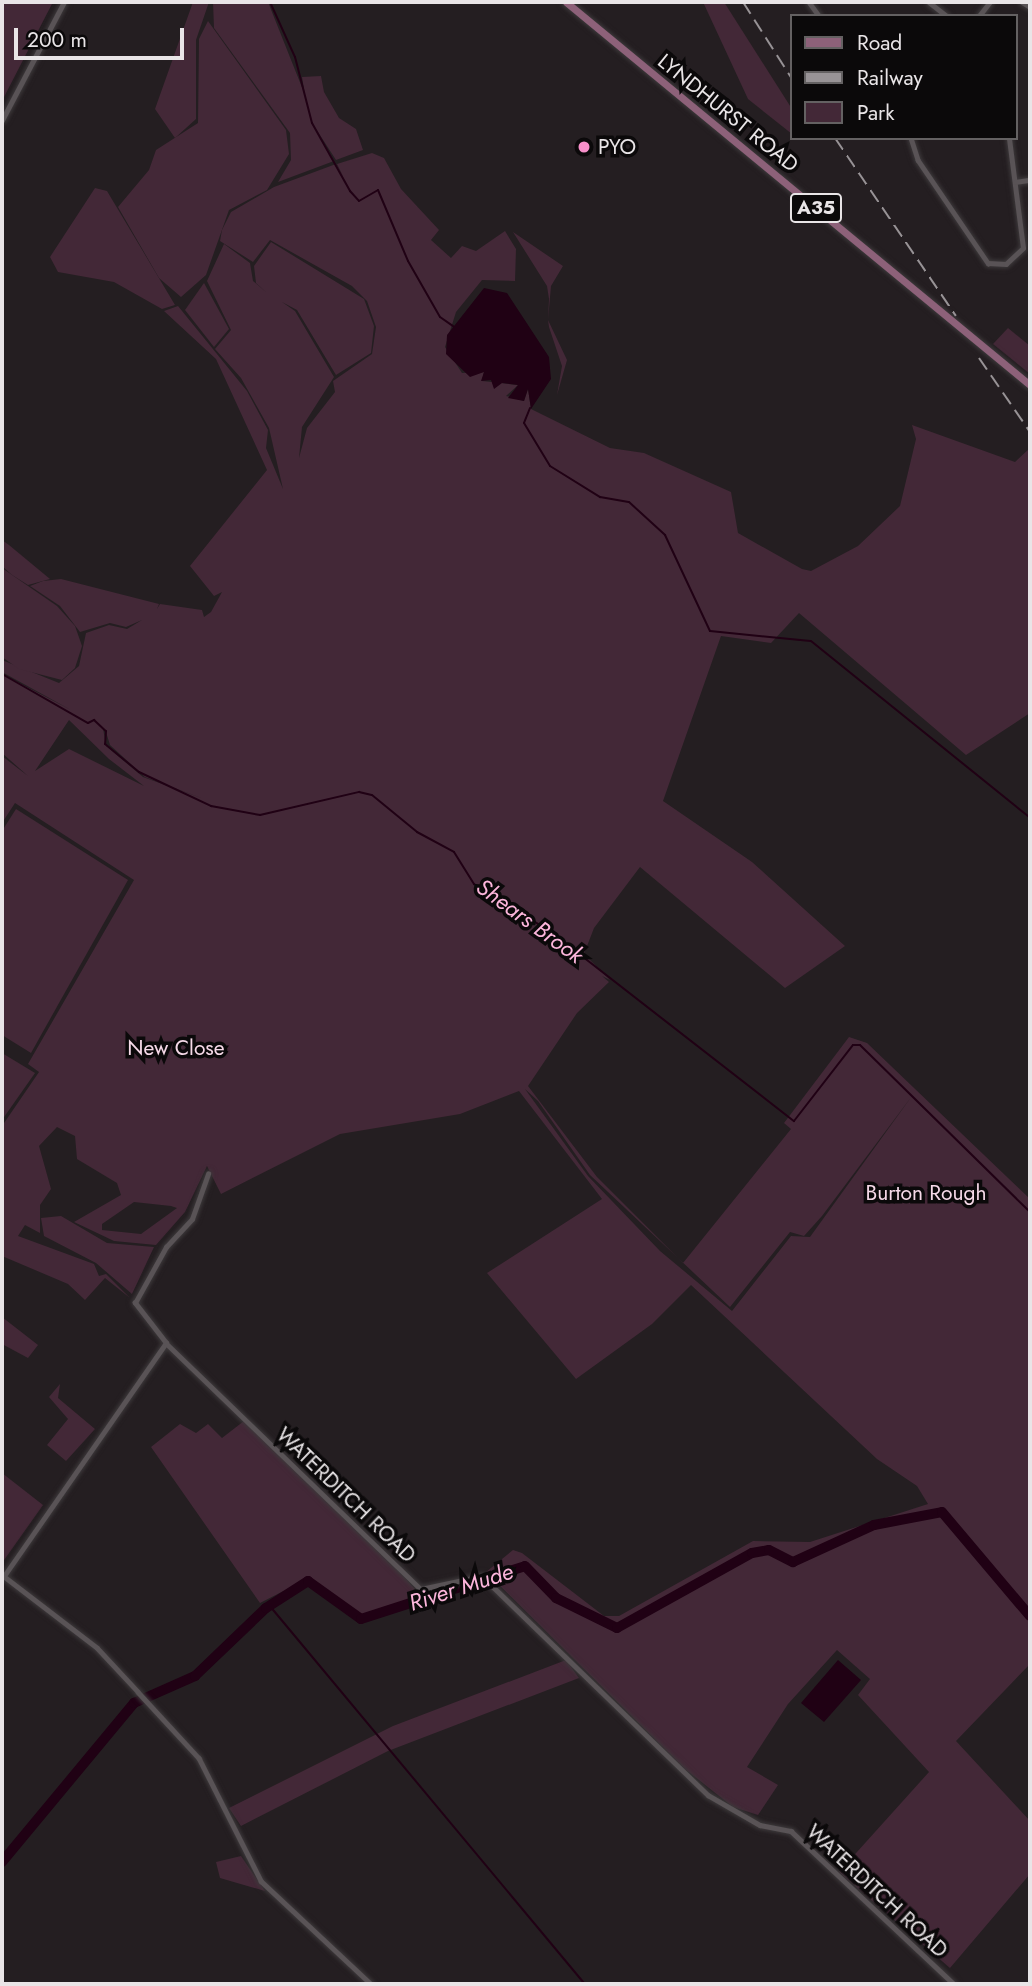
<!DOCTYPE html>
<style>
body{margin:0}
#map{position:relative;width:1032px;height:1986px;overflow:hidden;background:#241e21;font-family:Jost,sans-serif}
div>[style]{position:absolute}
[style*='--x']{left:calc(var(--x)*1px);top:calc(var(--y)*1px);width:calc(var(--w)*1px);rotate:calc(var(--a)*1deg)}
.green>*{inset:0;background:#432837}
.water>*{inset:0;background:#200114}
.stream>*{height:2px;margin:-1px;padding:0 1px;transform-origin:1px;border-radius:1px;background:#200114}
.river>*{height:10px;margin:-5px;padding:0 5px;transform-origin:5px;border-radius:5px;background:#200114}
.roads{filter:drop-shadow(0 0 2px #3d393b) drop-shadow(0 0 2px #3d393b)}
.minor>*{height:4.5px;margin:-2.25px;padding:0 2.25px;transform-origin:2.25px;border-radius:2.25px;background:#595356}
.tertiary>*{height:5px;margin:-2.5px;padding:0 2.5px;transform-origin:2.5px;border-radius:2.5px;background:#595356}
.primary>*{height:7px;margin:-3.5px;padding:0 3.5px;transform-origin:3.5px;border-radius:3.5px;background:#8d6179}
.rail>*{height:2px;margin-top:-1px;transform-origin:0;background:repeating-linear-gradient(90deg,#989396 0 14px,transparent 0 21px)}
.dots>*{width:19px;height:19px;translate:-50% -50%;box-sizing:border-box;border:4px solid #0b090a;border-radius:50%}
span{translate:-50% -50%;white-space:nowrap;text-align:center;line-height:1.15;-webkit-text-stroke:7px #0b090a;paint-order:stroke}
.shield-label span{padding:2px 5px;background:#0b090a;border:2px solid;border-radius:5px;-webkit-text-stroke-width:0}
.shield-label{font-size:19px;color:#e9e5e7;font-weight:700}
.street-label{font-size:21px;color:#e9e5e7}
.poi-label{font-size:21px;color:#e9e5e7}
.left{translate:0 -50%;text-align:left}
.park-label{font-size:21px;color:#f6d9e8}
.water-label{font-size:23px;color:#fcb5db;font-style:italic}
.frame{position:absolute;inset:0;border:4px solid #e9e5e7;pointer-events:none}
.legend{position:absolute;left:790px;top:14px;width:228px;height:126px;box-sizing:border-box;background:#0b090a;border:2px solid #646162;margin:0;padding:9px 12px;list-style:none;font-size:21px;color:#e9e5e7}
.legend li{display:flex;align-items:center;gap:14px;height:35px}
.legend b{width:35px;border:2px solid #646162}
.scale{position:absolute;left:14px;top:28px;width:170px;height:32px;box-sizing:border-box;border:4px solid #e9e5e7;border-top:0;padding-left:9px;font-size:21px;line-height:24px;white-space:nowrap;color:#e9e5e7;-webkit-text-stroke:5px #0b090a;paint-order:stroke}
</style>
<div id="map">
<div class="green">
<div style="clip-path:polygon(2px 2px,53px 2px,2px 101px)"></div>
<div style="clip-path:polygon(193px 2px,209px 2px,196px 40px,196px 119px,175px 138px,155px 109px)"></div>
<div style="clip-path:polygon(213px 2px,268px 2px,305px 95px,302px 77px,321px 76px,324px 92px,339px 118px,356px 129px,363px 150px,336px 160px,316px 129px,334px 161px,278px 182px,291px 160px,290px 133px,214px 28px)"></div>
<div style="clip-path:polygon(703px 2px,724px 2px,792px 109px,792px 134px,748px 99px)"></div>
<div style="clip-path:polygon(208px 21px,286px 130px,289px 154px,267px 190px,229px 210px,206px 275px,181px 297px,159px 278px,118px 207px,149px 170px,156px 150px,198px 123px,199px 39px)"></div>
<div style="clip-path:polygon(evenodd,372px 153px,384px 158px,401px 189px,439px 230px,431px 240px,451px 258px,462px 246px,476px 251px,505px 231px,516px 249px,515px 281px,482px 280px,456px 312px,445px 347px,462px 373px,484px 372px,482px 381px,518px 385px,506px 396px,524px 401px,528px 389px,531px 409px,610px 448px,644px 453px,731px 492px,738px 533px,802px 569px,811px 571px,858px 546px,900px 506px,916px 439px,912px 425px,1015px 462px,1030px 448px,1030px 713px,966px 755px,799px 613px,771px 643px,721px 636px,663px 801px,752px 862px,845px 946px,785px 988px,640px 867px,594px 928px,584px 954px,610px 980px,602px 976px,609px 982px,577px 1013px,528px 1086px,597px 1177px,683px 1263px,791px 1129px,784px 1123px,849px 1037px,867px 1043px,1030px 1199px,1030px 1664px,956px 1741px,1030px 1821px,1030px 1874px,950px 1968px,839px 1872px,929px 1772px,858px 1695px,870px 1679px,837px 1650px,788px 1704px,747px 1767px,778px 1785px,758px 1815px,733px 1807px,685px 1769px,486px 1572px,513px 1550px,522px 1553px,604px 1616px,619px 1616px,753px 1541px,810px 1542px,928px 1504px,917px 1486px,877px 1459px,691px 1285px,652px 1324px,576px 1379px,487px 1273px,602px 1199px,519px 1091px,460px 1114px,340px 1134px,221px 1194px,207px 1166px,185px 1212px,156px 1245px,114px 1241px,74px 1222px,121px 1195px,117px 1183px,77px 1159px,75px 1136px,57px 1127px,39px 1146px,51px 1189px,40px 1205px,40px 1233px,25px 1225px,18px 1236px,94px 1264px,99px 1276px,106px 1274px,130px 1298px,105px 1278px,85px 1300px,68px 1284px,2px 1256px,2px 1126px,39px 1072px,28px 1064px,134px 880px,15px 803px,2px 823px,2px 756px,28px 776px,2px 753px,2px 674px,71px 710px,2px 672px,2px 660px,59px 683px,79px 666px,86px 633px,109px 625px,127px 629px,142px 620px,126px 627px,110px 623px,80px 632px,60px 606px,30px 586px,43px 581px,61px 579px,159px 604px,157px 609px,160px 604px,202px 610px,204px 617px,211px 612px,222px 592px,214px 596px,190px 566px,267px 470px,216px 359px,164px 311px,178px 306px,247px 391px,268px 430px,266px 448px,283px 489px,269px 428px,241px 378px,215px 349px,231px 330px,207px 281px,224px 244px,250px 263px,253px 281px,267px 293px,256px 283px,254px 266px,271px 242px,364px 299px,374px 326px,371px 353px,336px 375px,297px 310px,282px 302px,295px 311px,334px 377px,302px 427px,299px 458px,307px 428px,335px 392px,333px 381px,372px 354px,376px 327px,367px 301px,352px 286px,270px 240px,253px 262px,220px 241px,222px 230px,231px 212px,274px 187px,336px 164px,343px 176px,337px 164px,372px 153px,69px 720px,109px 759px,144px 786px,69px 749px,35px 771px,69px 720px,372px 153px,103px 728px,106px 732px,110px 745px,145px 777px,204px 799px,143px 777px,106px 746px,103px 728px,372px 153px,525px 1089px,538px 1101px,590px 1175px,730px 1307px,790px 1232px,804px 1236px,822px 1216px,912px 1096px,810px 1237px,791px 1236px,732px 1311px,660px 1251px,588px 1176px,525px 1089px,372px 153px,134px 1202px,171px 1206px,177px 1208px,141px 1234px,102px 1230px,102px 1224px,134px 1202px)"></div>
<div style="clip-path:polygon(95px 188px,107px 191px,175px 305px,162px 309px,114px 282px,58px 272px,50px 257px)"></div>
<div style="clip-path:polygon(513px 232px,563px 266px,551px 286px,548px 320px,567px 360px,557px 395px,562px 366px,549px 327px,548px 320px,549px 299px,547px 286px)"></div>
<div style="clip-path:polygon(204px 283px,229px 329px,214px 347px,185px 310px)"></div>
<div style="clip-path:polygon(1008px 328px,1030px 346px,1030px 374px,993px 344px)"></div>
<div style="clip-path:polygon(2px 540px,9px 545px,50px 579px,28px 585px,12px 575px,2px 566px)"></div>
<div style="clip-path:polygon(2px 568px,57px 606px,75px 626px,82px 646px,75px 668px,62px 680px,19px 669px,2px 657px)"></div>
<div style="clip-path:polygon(16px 809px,128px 880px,31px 1053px,2px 1035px,2px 831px)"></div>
<div style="clip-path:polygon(2px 1053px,35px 1073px,2px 1120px)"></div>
<div style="clip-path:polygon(61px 1216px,107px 1243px,154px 1247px,132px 1294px,96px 1263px,44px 1236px,41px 1218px)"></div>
<div style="clip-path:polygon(2px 1317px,38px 1345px,28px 1358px,2px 1344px)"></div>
<div style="clip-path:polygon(60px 1384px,58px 1398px,95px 1429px,66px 1461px,47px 1445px,68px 1419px,49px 1397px)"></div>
<div style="clip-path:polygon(244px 1421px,405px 1578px,421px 1596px,362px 1615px,309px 1578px,260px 1603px,151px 1447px,180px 1424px,196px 1433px,208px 1424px,222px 1438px)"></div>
<div style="clip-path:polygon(2px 1473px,43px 1505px,2px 1563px)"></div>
<div style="clip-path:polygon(566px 1660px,579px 1678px,388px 1751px,241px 1826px,229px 1808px,393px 1726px)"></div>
<div style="clip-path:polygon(241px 1856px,265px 1891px,220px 1878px,216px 1862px)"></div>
</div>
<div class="water">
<div style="clip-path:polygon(484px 288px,507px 293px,549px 357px,551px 379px,531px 409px,528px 389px,524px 401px,508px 398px,518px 385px,502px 383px,494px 389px,491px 380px,481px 381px,484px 372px,470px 377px,446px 354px,447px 335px)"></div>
<div style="clip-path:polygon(838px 1660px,861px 1680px,824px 1722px,801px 1703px)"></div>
</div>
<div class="stream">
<div style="--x:270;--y:2;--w:60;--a:65.6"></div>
<div style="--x:295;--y:57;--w:68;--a:75.6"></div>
<div style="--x:312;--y:123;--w:78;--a:60.8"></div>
<div style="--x:350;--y:191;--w:13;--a:48"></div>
<div style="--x:359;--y:201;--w:22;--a:-30"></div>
<div style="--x:378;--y:190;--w:77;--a:67.1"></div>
<div style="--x:408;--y:261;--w:64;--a:60.3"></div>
<div style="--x:440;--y:317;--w:16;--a:35"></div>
<div style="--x:530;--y:408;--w:16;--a:112"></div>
<div style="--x:524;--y:423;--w:50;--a:58.8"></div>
<div style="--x:550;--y:466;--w:59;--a:31.8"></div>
<div style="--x:600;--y:497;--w:29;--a:10"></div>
<div style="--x:629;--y:502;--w:49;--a:42.5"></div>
<div style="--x:665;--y:535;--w:106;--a:64.9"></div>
<div style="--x:710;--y:631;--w:101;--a:5.7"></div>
<div style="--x:811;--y:641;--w:282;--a:38.9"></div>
<div style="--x:2;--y:674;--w:99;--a:29.7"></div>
<div style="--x:88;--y:723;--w:7;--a:-27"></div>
<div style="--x:94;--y:720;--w:16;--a:43"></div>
<div style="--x:106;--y:731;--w:13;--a:94"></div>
<div style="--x:105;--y:744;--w:44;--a:39.5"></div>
<div style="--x:139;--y:772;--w:80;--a:25.3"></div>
<div style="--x:211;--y:806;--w:50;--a:10.4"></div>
<div style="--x:260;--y:815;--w:102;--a:-13.1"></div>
<div style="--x:359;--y:792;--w:13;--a:13"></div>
<div style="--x:372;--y:795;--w:58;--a:39.4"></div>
<div style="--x:417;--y:832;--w:42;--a:28.4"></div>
<div style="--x:454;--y:852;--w:38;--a:58"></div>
<div style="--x:474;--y:884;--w:91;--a:31.9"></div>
<div style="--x:551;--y:932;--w:308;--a:37.9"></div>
<div style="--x:794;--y:1121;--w:96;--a:-52.2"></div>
<div style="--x:853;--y:1045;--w:7;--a:0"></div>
<div style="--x:860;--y:1045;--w:238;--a:44.5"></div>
<div style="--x:269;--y:1605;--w:493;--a:50.2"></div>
</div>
<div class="river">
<div style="--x:2;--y:1862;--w:207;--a:-50.3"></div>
<div style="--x:134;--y:1703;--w:67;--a:-23.9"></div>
<div style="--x:195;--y:1676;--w:98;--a:-43.8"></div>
<div style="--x:266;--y:1608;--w:50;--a:-32.7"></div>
<div style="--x:308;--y:1581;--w:65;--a:35.6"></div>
<div style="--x:361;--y:1619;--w:172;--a:-17.9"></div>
<div style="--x:525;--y:1566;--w:45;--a:45.9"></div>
<div style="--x:556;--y:1598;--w:68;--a:26.2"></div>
<div style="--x:617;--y:1628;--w:154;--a:-29.1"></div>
<div style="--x:752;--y:1553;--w:17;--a:-10"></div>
<div style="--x:769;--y:1550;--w:27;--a:27"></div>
<div style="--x:793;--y:1562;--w:89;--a:-24.6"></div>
<div style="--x:874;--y:1525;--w:69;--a:-10.8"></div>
<div style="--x:942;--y:1512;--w:136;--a:49.8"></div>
</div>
<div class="roads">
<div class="minor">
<div style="--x:809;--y:2;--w:17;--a:54"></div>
<div style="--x:929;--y:2;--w:23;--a:38"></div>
<div style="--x:1022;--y:2;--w:9;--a:32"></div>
<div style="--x:979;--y:16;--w:18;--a:-52"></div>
<div style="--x:911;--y:138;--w:23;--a:72"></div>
<div style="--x:918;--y:160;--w:125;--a:55.8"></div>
<div style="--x:988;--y:263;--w:18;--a:3"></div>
<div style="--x:1006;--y:264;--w:23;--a:-43"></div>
<div style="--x:1023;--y:248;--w:111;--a:-97.3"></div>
<div style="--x:1015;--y:182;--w:15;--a:-8"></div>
<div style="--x:166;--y:1343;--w:51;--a:-127.8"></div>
<div style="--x:135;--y:1303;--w:64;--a:-61"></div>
<div style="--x:166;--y:1247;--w:38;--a:-47"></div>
<div style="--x:192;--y:1219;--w:48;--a:-70.4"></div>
<div style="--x:4;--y:1576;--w:284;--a:-55.2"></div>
<div style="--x:166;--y:1343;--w:354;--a:44"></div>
<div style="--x:421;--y:1589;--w:62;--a:-12"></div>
<div style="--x:482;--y:1576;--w:315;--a:44.1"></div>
<div style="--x:708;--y:1795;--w:60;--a:30"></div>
<div style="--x:760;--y:1825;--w:32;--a:11"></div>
<div style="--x:791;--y:1831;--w:224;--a:43.2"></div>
<div style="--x:138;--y:1692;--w:90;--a:47.3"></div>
<div style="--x:199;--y:1758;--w:138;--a:63.2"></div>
<div style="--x:261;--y:1881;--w:151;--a:43.1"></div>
</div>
<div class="tertiary">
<div style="--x:2;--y:120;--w:133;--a:-62.3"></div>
<div style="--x:2;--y:1575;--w:120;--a:37.5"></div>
<div style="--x:97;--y:1648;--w:60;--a:47"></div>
</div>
<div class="primary">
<div style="--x:566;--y:2;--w:602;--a:39.54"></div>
</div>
</div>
<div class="rail">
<div style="--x:743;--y:2;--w:91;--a:57.5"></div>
<div style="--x:835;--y:138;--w:215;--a:55.8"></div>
<div style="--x:979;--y:358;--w:90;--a:55.4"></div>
</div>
<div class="dots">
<div style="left:584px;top:147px;background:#f890ca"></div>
</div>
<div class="shield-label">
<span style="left:816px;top:208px">A35</span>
</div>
<div class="street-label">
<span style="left:728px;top:113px;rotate:39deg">LYNDHURST ROAD</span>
<span style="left:346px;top:1495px;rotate:44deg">WATERDITCH ROAD</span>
<span style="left:877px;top:1891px;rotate:43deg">WATERDITCH ROAD</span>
</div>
<div class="poi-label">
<span class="left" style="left:598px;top:147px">PYO</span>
</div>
<div class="park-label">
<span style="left:176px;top:1048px">New Close</span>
<span style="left:926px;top:1193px">Burton Rough</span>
</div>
<div class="water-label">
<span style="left:530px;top:921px;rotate:36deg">Shears Brook</span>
<span style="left:461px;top:1587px;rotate:-18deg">River Mude</span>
</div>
<div class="frame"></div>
<ul class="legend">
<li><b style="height:9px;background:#8d6179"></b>Road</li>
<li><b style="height:9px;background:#989396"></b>Railway</li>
<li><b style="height:19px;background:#432837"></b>Park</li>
</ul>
<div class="scale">200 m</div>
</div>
